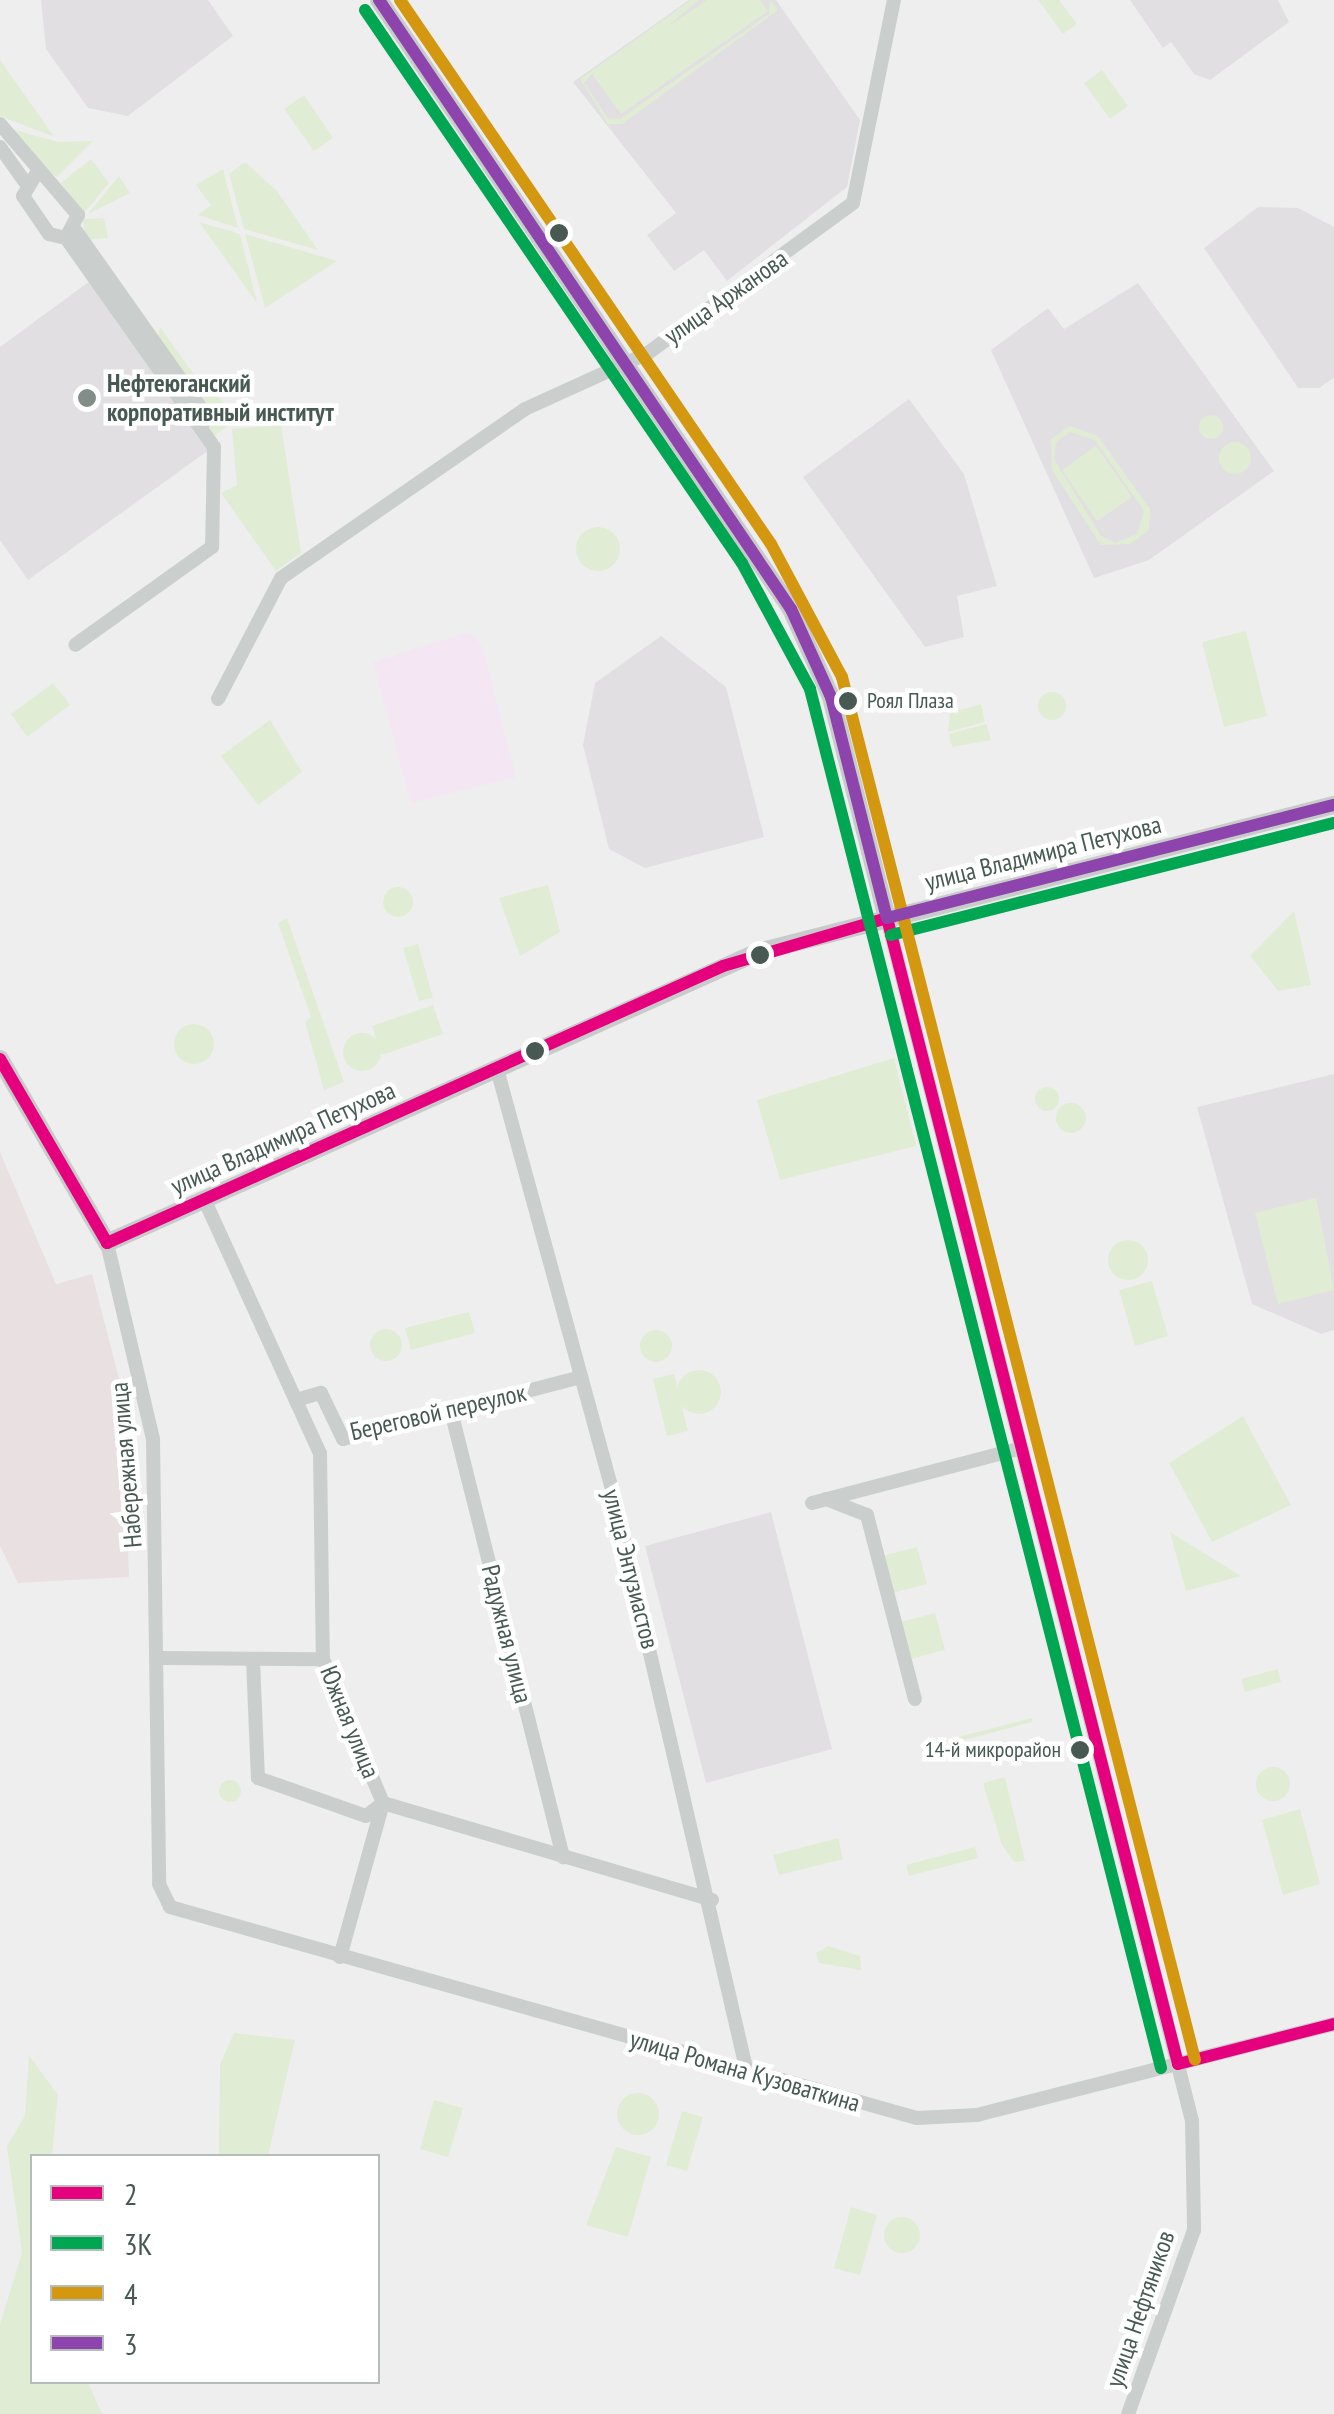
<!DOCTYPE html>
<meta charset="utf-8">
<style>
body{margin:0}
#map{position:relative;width:1334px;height:2414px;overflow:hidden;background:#efeeef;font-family:"PT Sans Narrow",sans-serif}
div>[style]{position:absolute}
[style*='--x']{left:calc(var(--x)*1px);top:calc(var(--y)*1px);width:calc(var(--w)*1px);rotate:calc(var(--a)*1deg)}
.education>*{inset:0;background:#e1dfe2}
.medical>*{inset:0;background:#f4e6f2}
.green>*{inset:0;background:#e1ecd4}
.round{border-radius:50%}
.sand>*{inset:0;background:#e9e0e2}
.minor>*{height:14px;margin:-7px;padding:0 7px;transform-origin:7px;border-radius:7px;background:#cacfcd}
.major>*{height:18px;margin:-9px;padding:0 9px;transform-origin:9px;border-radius:9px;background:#c7ccca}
.bus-1>*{height:12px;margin:-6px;padding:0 6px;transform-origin:6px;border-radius:6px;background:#e5007d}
.bus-2>*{height:12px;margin:-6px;padding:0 6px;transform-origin:6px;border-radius:6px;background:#00a651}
.bus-3>*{height:12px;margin:-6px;padding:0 6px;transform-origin:6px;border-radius:6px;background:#d49710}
.bus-4>*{height:12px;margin:-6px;padding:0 6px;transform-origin:6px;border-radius:6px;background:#8e44ad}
.dots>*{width:28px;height:28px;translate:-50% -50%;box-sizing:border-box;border:5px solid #fff;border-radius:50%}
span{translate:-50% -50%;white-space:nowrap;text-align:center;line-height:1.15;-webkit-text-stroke:9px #fff;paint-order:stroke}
.bus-label{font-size:22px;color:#475952}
.left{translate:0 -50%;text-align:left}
.right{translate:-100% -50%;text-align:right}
.street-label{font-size:25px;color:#475952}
.poi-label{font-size:25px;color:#475952;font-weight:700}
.legend{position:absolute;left:30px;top:2154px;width:350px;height:230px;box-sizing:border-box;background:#fff;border:2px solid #b5bdba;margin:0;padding:12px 18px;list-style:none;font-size:30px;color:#475952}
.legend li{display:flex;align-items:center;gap:20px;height:50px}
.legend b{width:50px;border:2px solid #b5bdba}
</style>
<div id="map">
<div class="education">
<div style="clip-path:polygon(41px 0,208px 0,233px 36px,128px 116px,88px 108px,46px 49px)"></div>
<div style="clip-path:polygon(689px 0,776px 0,860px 120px,847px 187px,727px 281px,704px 250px,674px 271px,647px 235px,676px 213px,573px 82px)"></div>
<div style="clip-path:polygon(1130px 0,1278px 0,1289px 22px,1210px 80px,1194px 74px,1171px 42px,1163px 48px)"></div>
<div style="clip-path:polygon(1258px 207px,1298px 208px,1334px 227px,1334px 378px,1319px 388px,1298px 388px,1204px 248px)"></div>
<div style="clip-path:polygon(90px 281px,209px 450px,28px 580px,0 540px,0 347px)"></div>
<div style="clip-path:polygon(1138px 283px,1274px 471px,1149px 560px,1094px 578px,991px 350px,1048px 308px,1064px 329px)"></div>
<div style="clip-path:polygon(909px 399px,964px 474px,997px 586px,957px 596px,964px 637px,925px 647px,803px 477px)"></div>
<div style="clip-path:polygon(661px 636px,726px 687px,764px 837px,645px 868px,609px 849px,583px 745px,595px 683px)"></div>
<div style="clip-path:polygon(1334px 1074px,1334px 1330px,1321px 1334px,1252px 1304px,1197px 1107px)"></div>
<div style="clip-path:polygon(771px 1512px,832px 1749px,706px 1783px,645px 1546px)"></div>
</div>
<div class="medical">
<div style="clip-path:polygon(469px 632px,482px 646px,516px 777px,411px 803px,373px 662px)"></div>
</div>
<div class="green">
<div style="clip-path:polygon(691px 0,699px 0,666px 28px,707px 0,760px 0,768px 11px,621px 114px,592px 74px,584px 83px,608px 118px,620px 119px,769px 14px,770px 0,778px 10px,622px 124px,608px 124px,580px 79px)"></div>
<div style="clip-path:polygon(1038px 0,1059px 0,1077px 24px,1063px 34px)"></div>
<div style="clip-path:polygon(0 60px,53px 135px,52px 136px,0 116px)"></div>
<div style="clip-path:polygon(1102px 70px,1128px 106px,1110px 119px,1084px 83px)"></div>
<div style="clip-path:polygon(304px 95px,333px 138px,314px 151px,284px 109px)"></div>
<div style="clip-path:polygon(8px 128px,58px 142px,93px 141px,57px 177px,36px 167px)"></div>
<div style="clip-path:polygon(91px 159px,109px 183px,83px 214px,61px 183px)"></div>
<div style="clip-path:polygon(245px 162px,277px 191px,318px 250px,244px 229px,229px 174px)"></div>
<div style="clip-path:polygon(223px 169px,238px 228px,198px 215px,211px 205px,196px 185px)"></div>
<div style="clip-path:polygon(119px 176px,130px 193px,88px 214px)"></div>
<div style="clip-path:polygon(104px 218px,108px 238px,85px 240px,83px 219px)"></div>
<div style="clip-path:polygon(199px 222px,240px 234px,257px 303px)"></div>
<div style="clip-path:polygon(245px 234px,337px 261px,265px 308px)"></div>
<div style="clip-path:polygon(160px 327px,198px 380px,199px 398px,157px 341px)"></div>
<div style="clip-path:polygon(199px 374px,237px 419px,211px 438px,205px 429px)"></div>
<div class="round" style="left:1199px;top:415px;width:24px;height:24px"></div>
<div style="clip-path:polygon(281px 425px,301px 553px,276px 571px,221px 493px,237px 485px,232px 429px)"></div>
<div style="clip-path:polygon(evenodd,1070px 426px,1098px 436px,1150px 509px,1149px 530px,1130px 544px,1101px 545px,1052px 470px,1051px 439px,1070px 426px,1070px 432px,1095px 440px,1144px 511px,1137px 534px,1115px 543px,1101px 536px,1054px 459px,1056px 442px,1070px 432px)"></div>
<div class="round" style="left:1219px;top:442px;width:32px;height:32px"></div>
<div style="clip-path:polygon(1096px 446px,1132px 497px,1097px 521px,1062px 470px)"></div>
<div class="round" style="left:576px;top:527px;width:44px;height:44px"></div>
<div style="clip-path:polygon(1246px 631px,1267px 716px,1224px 727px,1202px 642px)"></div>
<div style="clip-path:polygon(53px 683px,70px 705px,27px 737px,11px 714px)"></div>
<div class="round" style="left:1038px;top:692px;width:28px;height:28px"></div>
<div style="clip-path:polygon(981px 704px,985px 722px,948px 732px,950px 713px)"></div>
<div style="clip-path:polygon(270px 720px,302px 772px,258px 805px,221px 756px)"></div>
<div style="clip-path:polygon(986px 724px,991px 740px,952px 747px,949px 734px)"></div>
<div style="clip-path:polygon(548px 885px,560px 932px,520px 956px,499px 898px)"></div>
<div class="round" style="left:383px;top:887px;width:30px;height:30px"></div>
<div style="clip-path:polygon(1294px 911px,1311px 985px,1278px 991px,1250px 956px)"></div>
<div style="clip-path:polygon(287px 918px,344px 1082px,324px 1090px,305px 1022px,311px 1017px,278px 923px)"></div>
<div style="clip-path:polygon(418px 944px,433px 998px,419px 1001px,403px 948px)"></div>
<div style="clip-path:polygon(433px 1005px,443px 1034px,382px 1055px,372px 1026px)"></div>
<div class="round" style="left:174px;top:1024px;width:40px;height:40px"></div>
<div class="round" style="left:343px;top:1033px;width:38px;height:38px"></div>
<div style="clip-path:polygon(894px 1058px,916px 1146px,780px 1180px,757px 1100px)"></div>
<div class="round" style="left:1035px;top:1087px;width:24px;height:24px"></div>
<div class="round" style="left:1056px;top:1103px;width:30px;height:30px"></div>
<div style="clip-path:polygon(1316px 1198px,1334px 1290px,1278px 1304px,1255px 1213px)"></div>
<div class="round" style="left:1108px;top:1240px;width:40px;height:40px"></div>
<div style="clip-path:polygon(1152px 1281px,1168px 1336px,1135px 1346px,1119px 1290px)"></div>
<div style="clip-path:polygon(469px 1312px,475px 1333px,411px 1350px,405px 1328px)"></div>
<div class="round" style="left:370px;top:1329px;width:32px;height:32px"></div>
<div class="round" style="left:640px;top:1330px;width:32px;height:32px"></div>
<div class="round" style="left:677px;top:1370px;width:44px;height:44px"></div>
<div style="clip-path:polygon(674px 1374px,688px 1431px,667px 1436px,653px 1379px)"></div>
<div style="clip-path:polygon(1243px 1416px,1291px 1505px,1212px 1542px,1169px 1463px)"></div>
<div style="clip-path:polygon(1170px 1532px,1241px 1576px,1186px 1591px)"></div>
<div style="clip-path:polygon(917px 1547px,927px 1584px,893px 1593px,883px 1556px)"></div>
<div style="clip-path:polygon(935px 1613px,945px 1650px,911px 1659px,901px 1622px)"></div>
<div style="clip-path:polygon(1278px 1669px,1281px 1682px,1245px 1692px,1241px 1679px)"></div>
<div style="clip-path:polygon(1032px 1718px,1032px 1722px,945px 1745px,943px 1741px)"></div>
<div class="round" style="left:1256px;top:1767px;width:34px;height:34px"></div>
<div style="clip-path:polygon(1005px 1777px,1025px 1861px,1014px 1862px,1002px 1845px,983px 1783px)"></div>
<div class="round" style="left:219px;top:1780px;width:22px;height:22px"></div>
<div style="clip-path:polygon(1300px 1809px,1320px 1884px,1283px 1895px,1262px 1820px)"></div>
<div style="clip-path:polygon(838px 1838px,843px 1859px,779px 1875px,773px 1855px)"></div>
<div style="clip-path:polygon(975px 1847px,978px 1858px,909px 1876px,906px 1865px)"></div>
<div style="clip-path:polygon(828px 1946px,860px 1956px,861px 1970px,819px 1963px,816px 1953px)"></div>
<div style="clip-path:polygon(234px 2033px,295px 2040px,268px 2156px,219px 2156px,220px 2064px)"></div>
<div style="clip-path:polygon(29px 2055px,58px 2095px,52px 2156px,32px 2156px,32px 2382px,88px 2382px,102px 2414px,0 2414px,0 2324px,22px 2253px,7px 2146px,25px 2116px)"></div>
<div class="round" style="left:617px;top:2093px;width:42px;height:42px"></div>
<div style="clip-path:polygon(434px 2100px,463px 2108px,448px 2157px,420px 2149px)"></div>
<div style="clip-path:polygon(682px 2111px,703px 2117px,687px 2171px,666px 2165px)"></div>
<div style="clip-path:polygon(616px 2147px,651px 2157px,628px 2237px,586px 2225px)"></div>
<div style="clip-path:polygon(851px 2207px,877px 2215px,860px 2275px,834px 2268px)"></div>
<div class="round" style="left:884px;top:2217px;width:36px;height:36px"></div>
</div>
<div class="sand">
<div style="clip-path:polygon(0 1152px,56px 1284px,92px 1274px,122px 1390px,129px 1577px,18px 1583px,0 1546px)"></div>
</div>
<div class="minor">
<div style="--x:0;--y:124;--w:120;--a:49.4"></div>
<div style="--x:78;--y:215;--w:26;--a:118"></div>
<div style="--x:66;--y:238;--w:17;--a:-167"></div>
<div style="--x:49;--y:234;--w:46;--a:-124.4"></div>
<div style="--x:23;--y:196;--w:26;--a:-59"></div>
<div style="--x:0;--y:147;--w:43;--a:54.5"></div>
<div style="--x:76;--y:231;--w:217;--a:54.8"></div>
<div style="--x:201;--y:408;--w:21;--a:87"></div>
<div style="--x:66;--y:238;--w:256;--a:54.7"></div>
<div style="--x:214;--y:447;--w:100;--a:91.1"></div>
<div style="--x:212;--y:547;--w:168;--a:144.4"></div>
<div style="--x:218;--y:699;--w:136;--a:-62.5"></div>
<div style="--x:281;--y:578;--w:297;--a:-34.7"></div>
<div style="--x:525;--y:409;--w:135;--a:-24.5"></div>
<div style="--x:648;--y:353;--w:254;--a:-36.2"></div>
<div style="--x:853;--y:203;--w:207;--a:-78.6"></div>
<div style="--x:887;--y:918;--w:1241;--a:75.77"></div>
<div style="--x:1192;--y:2121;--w:109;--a:88.9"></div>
<div style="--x:1194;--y:2230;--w:195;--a:109.7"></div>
<div style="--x:497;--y:1069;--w:431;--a:74.7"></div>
<div style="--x:611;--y:1485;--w:603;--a:76.96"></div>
<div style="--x:205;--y:1201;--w:277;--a:65.5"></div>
<div style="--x:320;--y:1453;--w:206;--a:89.2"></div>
<div style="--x:323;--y:1659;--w:156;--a:67.4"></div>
<div style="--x:383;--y:1803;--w:343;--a:16.4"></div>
<div style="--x:107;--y:1243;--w:201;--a:76.8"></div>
<div style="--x:153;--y:1439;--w:445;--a:89.2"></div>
<div style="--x:159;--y:1884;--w:25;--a:64"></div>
<div style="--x:170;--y:1907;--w:776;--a:15.77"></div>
<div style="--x:917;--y:2118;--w:60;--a:-2.9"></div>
<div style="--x:977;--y:2115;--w:368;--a:-14.3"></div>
<div style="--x:296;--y:1400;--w:26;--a:-16"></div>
<div style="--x:321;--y:1393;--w:51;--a:64.4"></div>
<div style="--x:343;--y:1439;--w:246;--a:-14.6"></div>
<div style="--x:451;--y:1411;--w:460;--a:75.9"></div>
<div style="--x:826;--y:1499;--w:44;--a:21.3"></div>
<div style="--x:867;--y:1515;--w:190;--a:75.4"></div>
<div style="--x:812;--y:1503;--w:217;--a:-14.7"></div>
<div style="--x:160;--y:1658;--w:163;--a:0.4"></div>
<div style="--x:253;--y:1660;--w:118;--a:87.6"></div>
<div style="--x:258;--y:1778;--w:114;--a:19.4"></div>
<div style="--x:366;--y:1816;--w:21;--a:-37"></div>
<div style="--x:340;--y:1957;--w:160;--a:-74.4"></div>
</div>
<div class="major">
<div style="--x:379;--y:0;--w:735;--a:55.92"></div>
<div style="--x:791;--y:609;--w:97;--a:65.6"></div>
<div style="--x:831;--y:697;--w:228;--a:75.8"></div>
<div style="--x:0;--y:1059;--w:213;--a:59.8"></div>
<div style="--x:107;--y:1243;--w:713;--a:-24.08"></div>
<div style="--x:758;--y:952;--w:594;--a:-14.32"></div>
</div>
<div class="bus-1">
<div style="--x:887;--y:918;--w:1182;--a:75.75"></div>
<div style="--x:0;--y:1059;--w:213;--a:59.8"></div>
<div style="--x:107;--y:1243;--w:675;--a:-24.21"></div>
<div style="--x:723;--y:966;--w:171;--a:-16.3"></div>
<div style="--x:1178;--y:2064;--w:161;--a:-14.4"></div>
</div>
<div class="bus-2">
<div style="--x:365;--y:10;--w:669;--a:55.72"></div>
<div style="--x:742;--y:563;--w:143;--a:61.6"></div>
<div style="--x:810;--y:689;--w:1423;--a:75.72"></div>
<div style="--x:891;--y:935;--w:457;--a:-14.2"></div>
</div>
<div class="bus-3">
<div style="--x:400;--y:0;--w:658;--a:55.71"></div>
<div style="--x:771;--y:544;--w:151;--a:61.9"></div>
<div style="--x:842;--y:677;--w:1427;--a:75.68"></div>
</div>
<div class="bus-4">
<div style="--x:379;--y:0;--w:735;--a:55.92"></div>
<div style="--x:791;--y:609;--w:97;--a:65.6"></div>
<div style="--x:831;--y:697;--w:228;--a:75.8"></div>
<div style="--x:887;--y:918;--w:461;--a:-14.2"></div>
</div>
<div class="dots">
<div style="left:559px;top:233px;background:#475952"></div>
<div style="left:87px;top:398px;background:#828d89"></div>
<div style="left:848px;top:701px;background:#475952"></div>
<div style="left:760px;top:955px;background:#475952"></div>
<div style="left:535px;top:1051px;background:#475952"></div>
<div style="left:1080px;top:1750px;background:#475952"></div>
</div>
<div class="bus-label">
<span class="left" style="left:867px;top:701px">Роял Плаза</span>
<span class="right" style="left:1061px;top:1750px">14-й микрорайон</span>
</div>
<div class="street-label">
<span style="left:726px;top:297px;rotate:-35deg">улица Аржанова</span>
<span style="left:1043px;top:853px;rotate:-14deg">улица Владимира Петухова</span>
<span style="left:283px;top:1138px;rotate:-24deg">улица Владимира Петухова</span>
<span style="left:438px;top:1412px;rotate:-13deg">Береговой переулок</span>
<span style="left:126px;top:1465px;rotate:-95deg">Набережная улица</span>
<span style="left:631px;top:1569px;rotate:76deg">улица Энтузиастов</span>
<span style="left:507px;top:1634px;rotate:76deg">Радужная улица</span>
<span style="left:350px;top:1722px;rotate:68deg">Южная улица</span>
<span style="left:745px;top:2071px;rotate:16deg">улица Романа Кузоваткина</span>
<span style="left:1140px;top:2309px;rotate:-71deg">улица Нефтяников</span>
</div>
<div class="poi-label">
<span class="left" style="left:107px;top:398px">Нефтеюганский<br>корпоративный институт</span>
</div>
<ul class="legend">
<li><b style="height:12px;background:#e5007d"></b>2</li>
<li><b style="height:12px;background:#00a651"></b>3К</li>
<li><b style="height:12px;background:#d49710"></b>4</li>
<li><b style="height:12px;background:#8e44ad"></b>3</li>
</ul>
</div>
